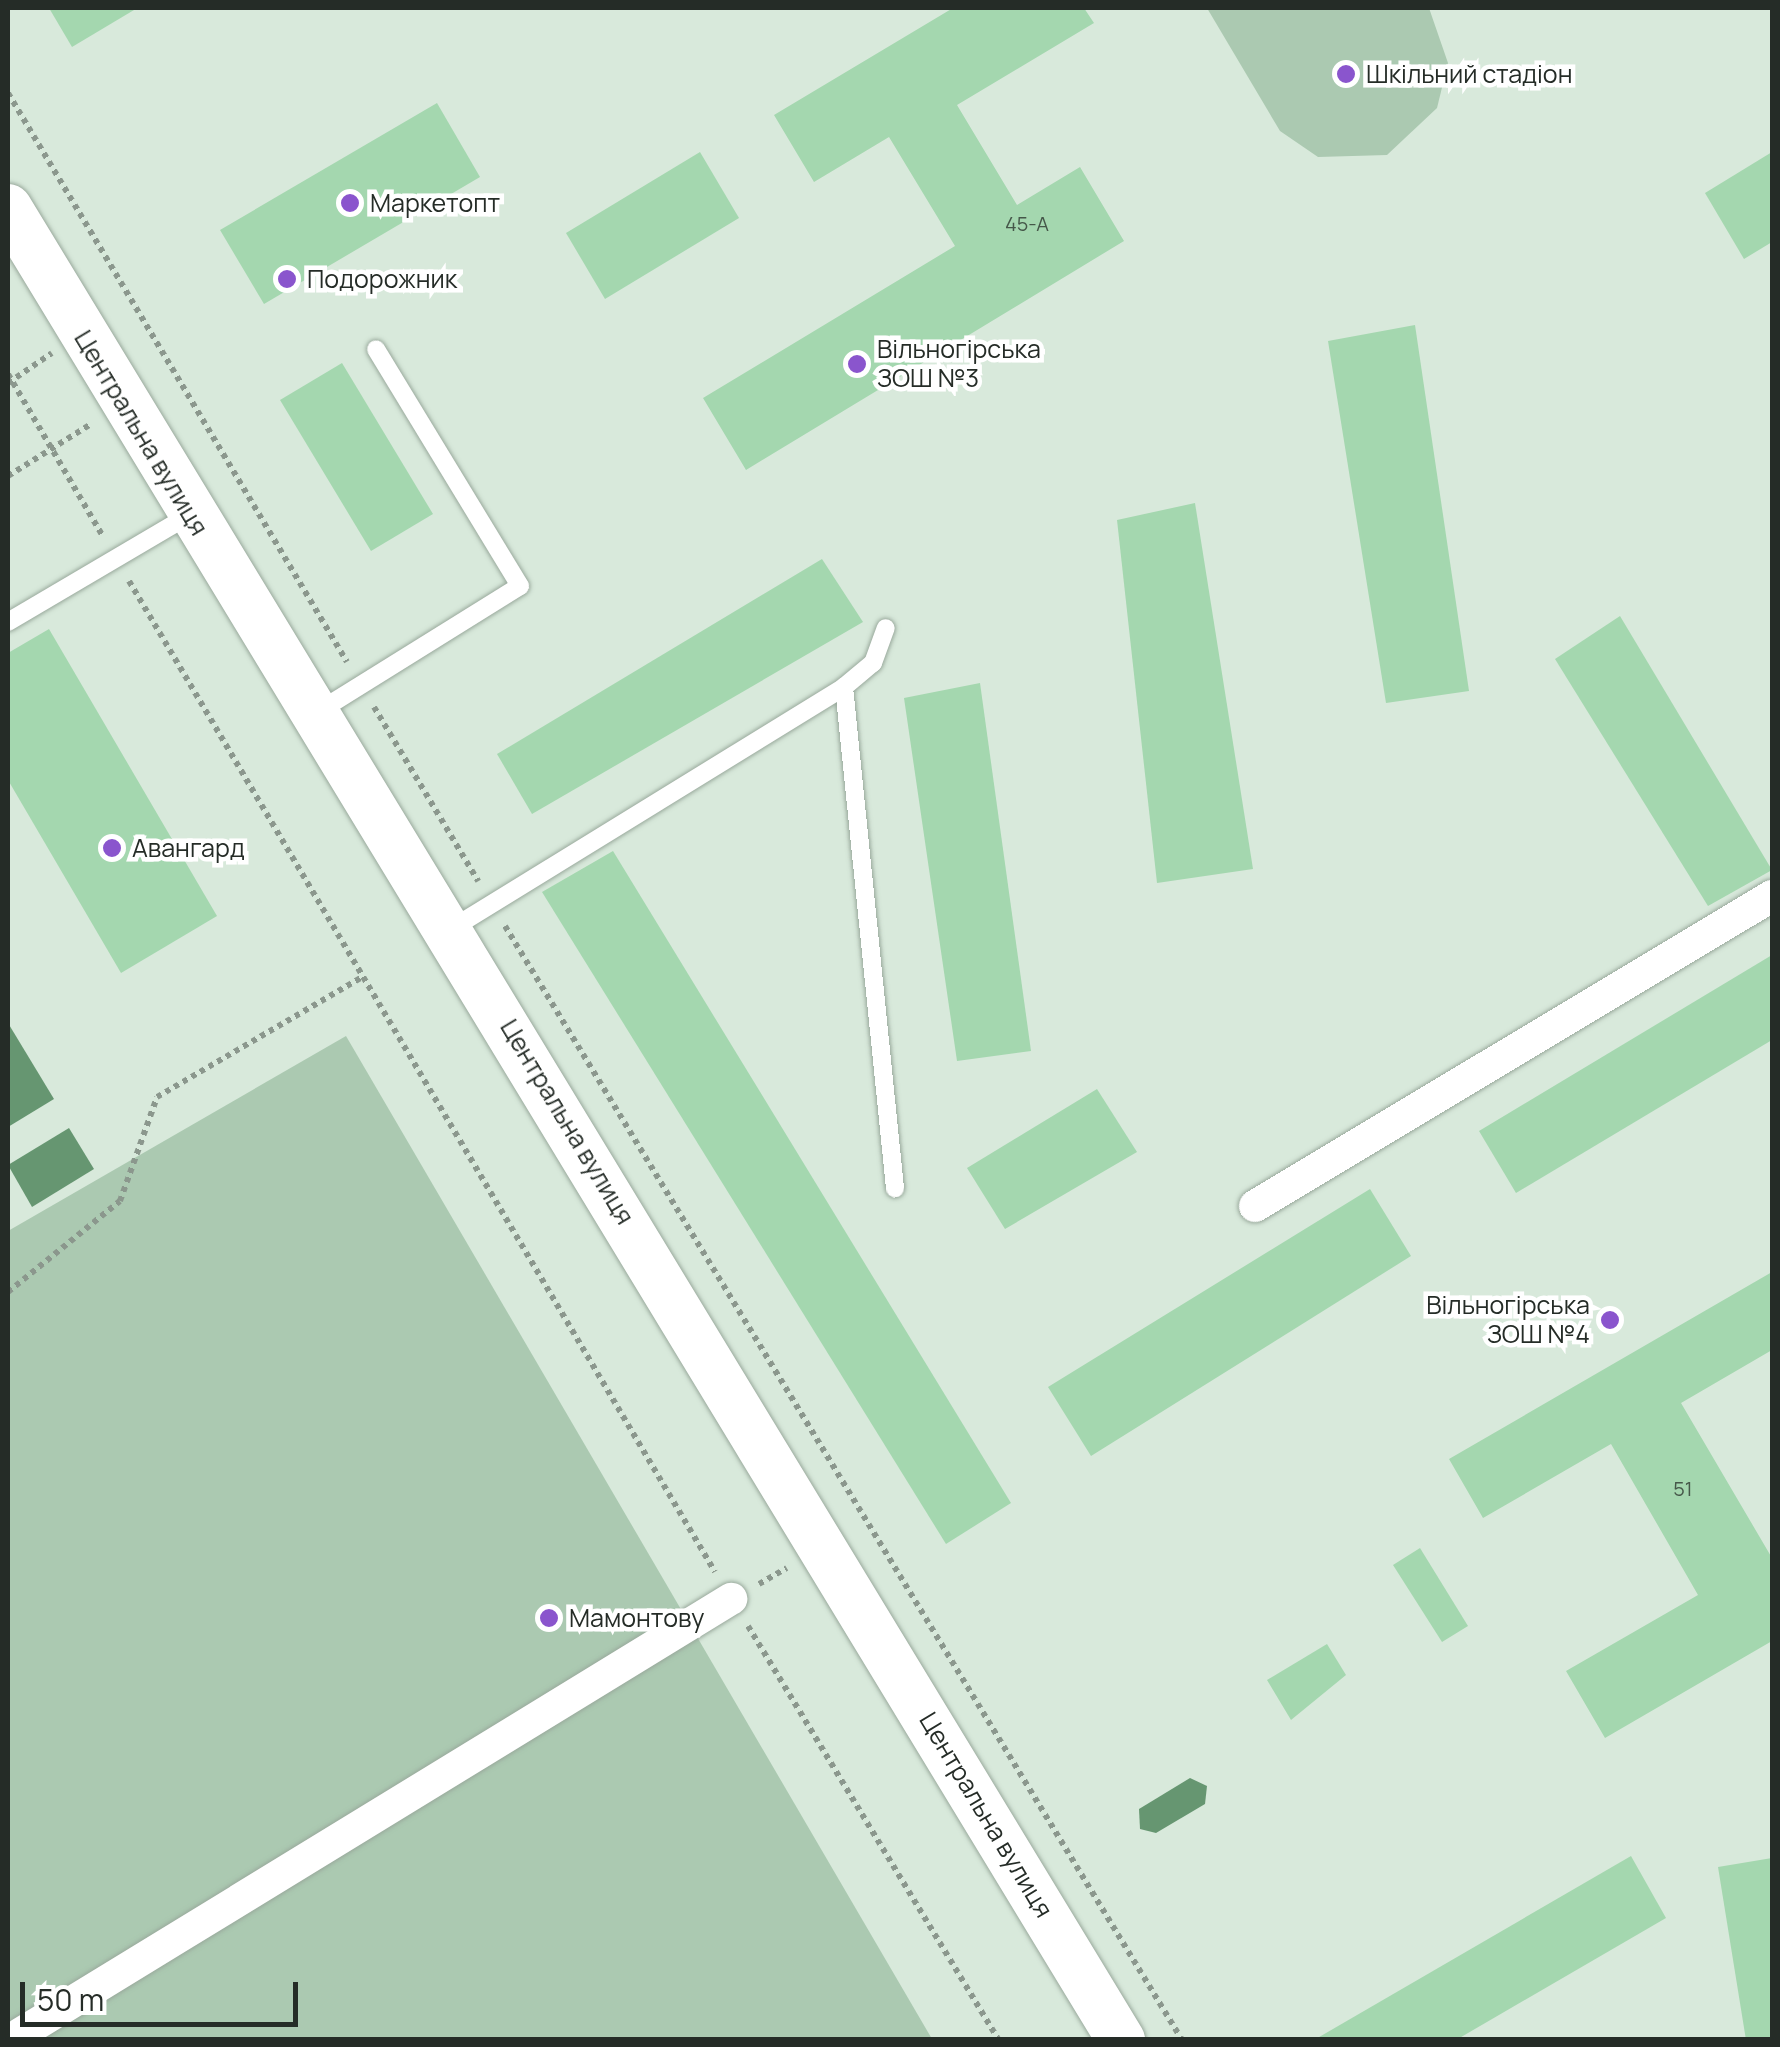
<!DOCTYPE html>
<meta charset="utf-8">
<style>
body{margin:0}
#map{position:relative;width:1780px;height:2047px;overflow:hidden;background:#d8e9db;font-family:Manrope,sans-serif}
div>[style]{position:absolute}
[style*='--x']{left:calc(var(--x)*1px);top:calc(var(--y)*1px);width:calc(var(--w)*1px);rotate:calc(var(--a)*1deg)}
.green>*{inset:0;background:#abc9b1}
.water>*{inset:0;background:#669671}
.building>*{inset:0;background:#a4d7af}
.path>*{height:6px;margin-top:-3px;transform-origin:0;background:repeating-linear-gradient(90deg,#8b978d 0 5px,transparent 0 10px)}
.roads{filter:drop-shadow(0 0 2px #99a99c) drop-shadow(0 0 2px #99a99c)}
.lane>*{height:18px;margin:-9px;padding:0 9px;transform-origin:9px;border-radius:9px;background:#fff}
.street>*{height:32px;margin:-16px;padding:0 16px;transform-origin:16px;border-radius:16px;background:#fff}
.secondary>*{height:48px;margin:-24px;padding:0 24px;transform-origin:24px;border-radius:24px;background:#fff}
.dots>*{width:28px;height:28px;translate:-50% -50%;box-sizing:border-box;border:5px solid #fff;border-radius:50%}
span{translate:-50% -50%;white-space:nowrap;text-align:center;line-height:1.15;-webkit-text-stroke:9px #fff;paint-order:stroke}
.number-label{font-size:20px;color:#455749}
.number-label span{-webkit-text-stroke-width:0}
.poi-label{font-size:25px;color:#252c27}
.left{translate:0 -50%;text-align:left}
.right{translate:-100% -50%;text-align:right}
.street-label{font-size:25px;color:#252c27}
.frame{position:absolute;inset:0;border:10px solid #252c27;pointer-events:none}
.scale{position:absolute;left:20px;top:1982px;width:278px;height:45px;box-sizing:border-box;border:5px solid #252c27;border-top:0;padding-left:12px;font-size:30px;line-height:35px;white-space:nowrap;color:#252c27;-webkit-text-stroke:8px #fff;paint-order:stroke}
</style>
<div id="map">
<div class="green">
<div style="clip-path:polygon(1207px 8px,1429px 8px,1448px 63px,1437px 108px,1387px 155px,1318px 157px,1280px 131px)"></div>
<div style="clip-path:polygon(346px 1036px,932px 2039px,8px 2039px,8px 1231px)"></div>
</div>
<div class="water">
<div style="clip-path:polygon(8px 1023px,54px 1099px,8px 1127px)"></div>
<div style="clip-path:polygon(69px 1128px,94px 1169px,32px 1207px,8px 1165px)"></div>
<div style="clip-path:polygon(1190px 1778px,1207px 1786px,1205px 1804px,1156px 1833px,1140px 1829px,1139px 1809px)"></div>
</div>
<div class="building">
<div style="clip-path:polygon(49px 8px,133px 8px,134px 10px,72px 47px)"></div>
<div style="clip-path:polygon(953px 8px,1084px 8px,1094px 23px,957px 105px,1017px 205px,1080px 167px,1124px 241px,746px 470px,703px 398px,955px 246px,889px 137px,814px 182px,774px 115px)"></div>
<div style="clip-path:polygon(437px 103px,480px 177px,264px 304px,220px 230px)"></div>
<div style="clip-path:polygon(700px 152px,739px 218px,605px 299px,566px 233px)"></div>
<div style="clip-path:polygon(1772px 152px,1772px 242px,1744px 259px,1705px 193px)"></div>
<div style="clip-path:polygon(1415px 325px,1469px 691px,1386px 703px,1328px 341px)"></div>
<div style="clip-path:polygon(342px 363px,433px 514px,371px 551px,280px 400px)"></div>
<div style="clip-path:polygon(1195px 503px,1253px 869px,1157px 883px,1117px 520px)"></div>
<div style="clip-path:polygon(822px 559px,863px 622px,532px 814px,497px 754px)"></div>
<div style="clip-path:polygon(1620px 616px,1772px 870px,1708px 906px,1555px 659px)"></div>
<div style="clip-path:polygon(49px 629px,217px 916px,121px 973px,8px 780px,8px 653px)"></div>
<div style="clip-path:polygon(980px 683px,1031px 1051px,957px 1061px,904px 698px)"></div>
<div style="clip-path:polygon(613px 851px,1011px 1503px,946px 1544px,542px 892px)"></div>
<div style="clip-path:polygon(1772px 955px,1772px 1040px,1516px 1193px,1479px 1131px)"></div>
<div style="clip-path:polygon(1097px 1089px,1137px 1152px,1005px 1229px,967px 1168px)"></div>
<div style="clip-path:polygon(1370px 1189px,1411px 1256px,1091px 1456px,1048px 1387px)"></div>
<div style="clip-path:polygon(1772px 1272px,1772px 1350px,1681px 1403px,1772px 1558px,1772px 1641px,1605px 1738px,1566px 1671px,1698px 1595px,1611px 1444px,1483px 1518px,1449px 1459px)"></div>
<div style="clip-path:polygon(1420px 1548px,1468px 1626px,1442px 1642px,1393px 1565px)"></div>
<div style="clip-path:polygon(1327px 1644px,1346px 1675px,1291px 1720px,1267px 1680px)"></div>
<div style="clip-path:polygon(1631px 1856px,1666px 1918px,1456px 2040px,1314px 2040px)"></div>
<div style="clip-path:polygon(1772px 1858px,1772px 2040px,1746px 2040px,1718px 1867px)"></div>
</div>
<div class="path">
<div style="--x:8;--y:93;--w:662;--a:59.21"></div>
<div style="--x:8;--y:374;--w:186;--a:59.7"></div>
<div style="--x:8;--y:383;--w:53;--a:-34.3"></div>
<div style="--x:8;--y:476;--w:98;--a:-32.1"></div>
<div style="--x:129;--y:581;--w:1151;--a:59.4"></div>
<div style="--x:374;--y:707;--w:203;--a:59.1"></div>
<div style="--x:505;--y:926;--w:1304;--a:58.71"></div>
<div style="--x:8;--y:1292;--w:144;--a:-39.1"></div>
<div style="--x:120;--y:1201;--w:110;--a:-70.4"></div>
<div style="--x:157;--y:1097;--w:236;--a:-30.3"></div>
<div style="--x:759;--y:1584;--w:32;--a:-30"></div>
<div style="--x:748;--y:1626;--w:484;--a:58.8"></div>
</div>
<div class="roads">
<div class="lane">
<div style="--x:8;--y:622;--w:212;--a:-30.5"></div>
<div style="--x:844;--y:687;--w:504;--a:84.19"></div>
<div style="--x:316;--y:713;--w:240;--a:-31.9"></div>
<div style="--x:520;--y:586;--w:277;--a:-121.3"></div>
<div style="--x:451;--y:929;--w:462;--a:-31.6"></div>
<div style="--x:844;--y:687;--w:38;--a:-40"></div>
<div style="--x:873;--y:663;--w:37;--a:-70"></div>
</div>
<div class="street">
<div style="--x:1255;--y:1206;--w:603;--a:-30.95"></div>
<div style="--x:20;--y:2034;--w:834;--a:-31.46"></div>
</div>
<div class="secondary">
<div style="--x:8;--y:208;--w:2144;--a:58.72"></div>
</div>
</div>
<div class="dots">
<div style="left:1346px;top:74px;background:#8a55cd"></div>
<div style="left:350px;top:203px;background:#8a55cd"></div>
<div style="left:287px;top:279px;background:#8a55cd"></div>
<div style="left:857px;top:364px;background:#8a55cd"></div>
<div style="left:112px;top:848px;background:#8a55cd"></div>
<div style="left:1610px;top:1320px;background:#8a55cd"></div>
<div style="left:549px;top:1618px;background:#8a55cd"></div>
</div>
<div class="number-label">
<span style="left:1027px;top:223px">45-А</span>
<span style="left:1683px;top:1488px">51</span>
</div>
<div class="poi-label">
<span class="left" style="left:1366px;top:74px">Шкільний стадіон</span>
<span class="left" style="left:370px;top:203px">Маркетопт</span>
<span class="left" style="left:307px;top:279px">Подорожник</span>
<span class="left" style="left:877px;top:364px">Вільногірська<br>ЗОШ №3</span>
<span class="left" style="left:132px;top:848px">Авангард</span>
<span class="right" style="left:1590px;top:1320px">Вільногірська<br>ЗОШ №4</span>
<span class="left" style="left:569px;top:1618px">Мамонтову</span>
</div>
<div class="street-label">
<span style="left:141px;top:433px;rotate:59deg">Центральна вулиця</span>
<span style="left:567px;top:1122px;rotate:59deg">Центральна вулиця</span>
<span style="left:986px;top:1815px;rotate:59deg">Центральна вулиця</span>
</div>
<div class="frame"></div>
<div class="scale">50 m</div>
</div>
